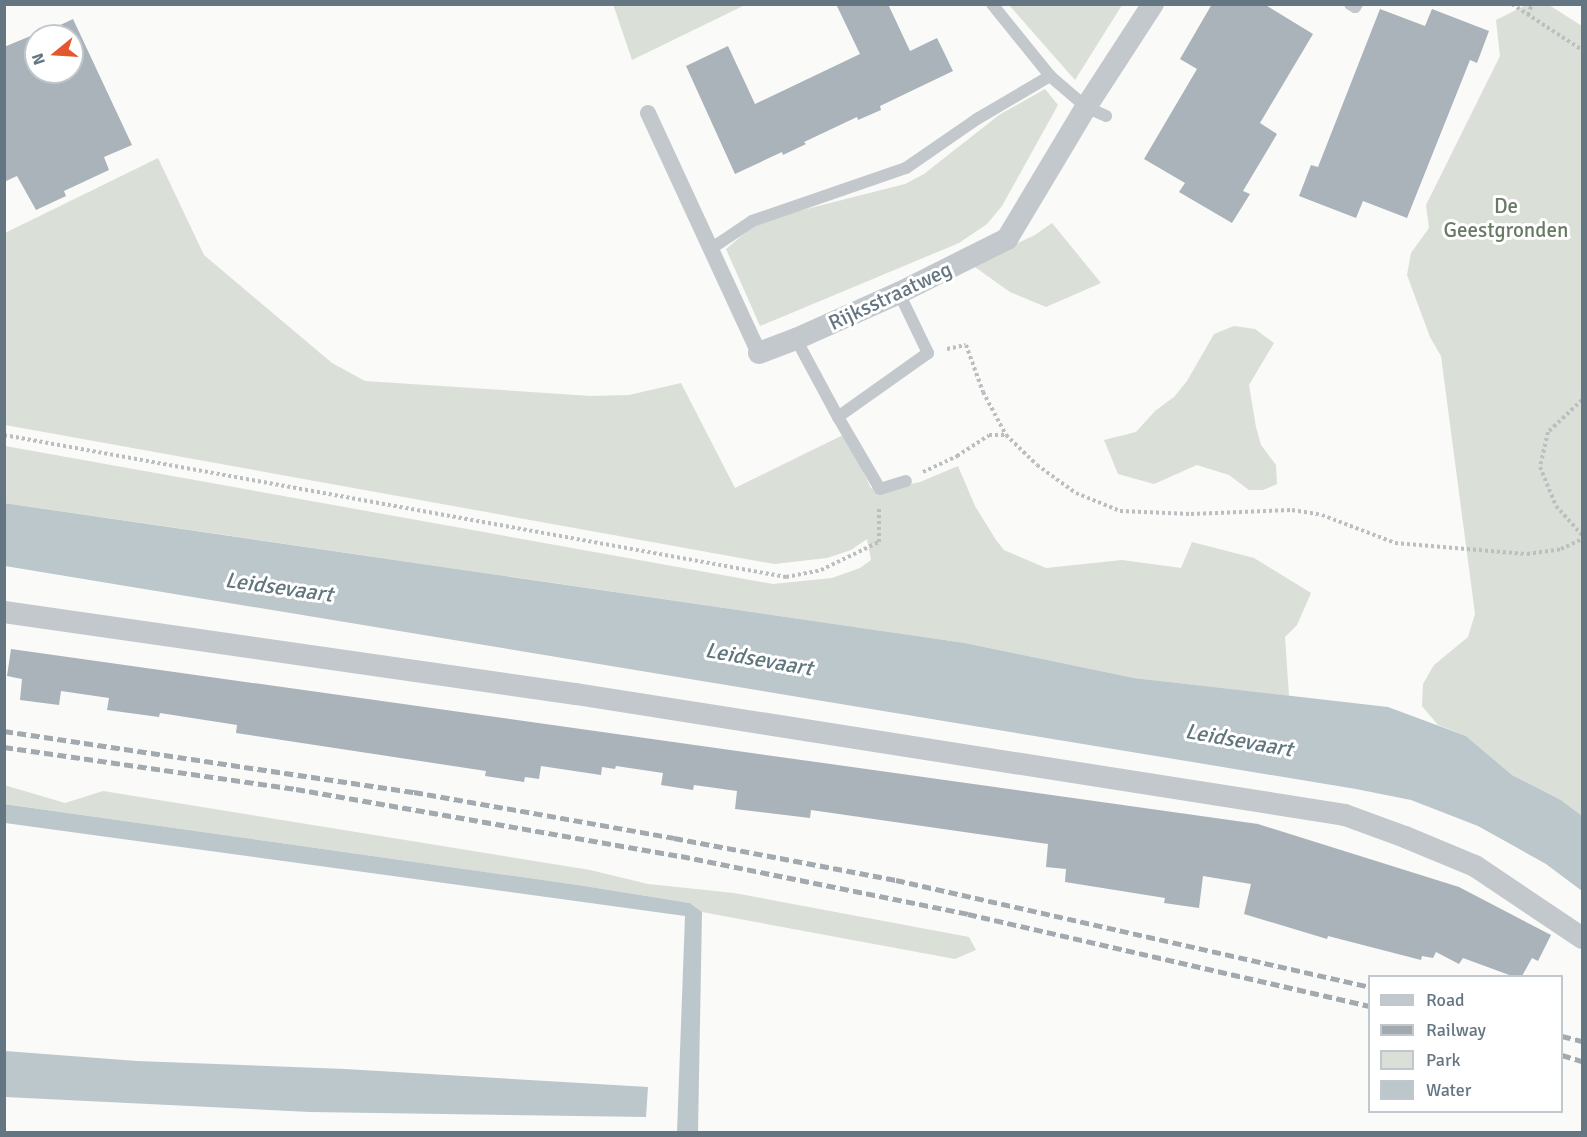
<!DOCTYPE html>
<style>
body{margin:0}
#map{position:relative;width:1587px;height:1137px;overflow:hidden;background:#fafaf8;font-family:Signika,sans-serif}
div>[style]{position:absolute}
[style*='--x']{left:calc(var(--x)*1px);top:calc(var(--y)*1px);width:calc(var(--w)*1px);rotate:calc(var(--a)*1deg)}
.green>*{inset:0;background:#dadfd7}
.water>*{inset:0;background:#bbc7cb}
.building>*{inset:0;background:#aab3b9}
.path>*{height:4px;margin-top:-2px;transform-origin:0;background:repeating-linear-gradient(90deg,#bbbfc2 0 3px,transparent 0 6px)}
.service>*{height:12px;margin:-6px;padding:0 6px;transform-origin:6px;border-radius:6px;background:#c3c8cc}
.pedestrian>*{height:16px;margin:-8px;padding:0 8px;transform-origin:8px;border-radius:8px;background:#c3c8cc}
.minor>*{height:22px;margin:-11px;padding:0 11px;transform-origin:11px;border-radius:11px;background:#c3c8cc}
.rail>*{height:4.5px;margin-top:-2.25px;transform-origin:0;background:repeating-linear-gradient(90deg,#a2aab0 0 9px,transparent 0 13.5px)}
span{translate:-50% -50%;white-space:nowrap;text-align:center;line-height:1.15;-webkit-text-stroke:6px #fff;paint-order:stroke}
.park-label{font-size:21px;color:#687a64}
.street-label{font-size:21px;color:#657683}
.water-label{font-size:22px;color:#60757c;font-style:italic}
.frame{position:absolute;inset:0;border:6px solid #657683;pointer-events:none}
.legend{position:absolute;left:1368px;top:975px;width:195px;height:138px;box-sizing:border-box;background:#fff;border:2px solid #c1c8cd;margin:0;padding:8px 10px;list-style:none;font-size:18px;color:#657683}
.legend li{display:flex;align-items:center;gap:12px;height:30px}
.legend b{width:30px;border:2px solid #c1c8cd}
.north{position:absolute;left:24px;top:24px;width:60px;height:60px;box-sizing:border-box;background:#fff;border:2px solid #c1c8cd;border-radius:50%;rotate:252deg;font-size:16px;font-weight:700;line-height:24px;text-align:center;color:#657683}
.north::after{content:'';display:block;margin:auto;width:21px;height:27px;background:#e4572e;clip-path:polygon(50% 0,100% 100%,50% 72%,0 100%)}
</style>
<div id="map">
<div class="green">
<div style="clip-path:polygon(613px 4px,745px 4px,745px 5px,632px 60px)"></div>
<div style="clip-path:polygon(1009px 5px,1122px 5px,1075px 80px)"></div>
<div style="clip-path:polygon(1526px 5px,1549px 5px,1582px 26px,1582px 816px,1561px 800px,1512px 775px,1466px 736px,1438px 725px,1422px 706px,1423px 684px,1434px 665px,1468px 637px,1475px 614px,1441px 356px,1430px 337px,1407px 275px,1411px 253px,1429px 228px,1426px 205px,1500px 56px,1496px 20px)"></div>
<div style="clip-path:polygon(1045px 89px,1058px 105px,1002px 206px,987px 224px,959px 243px,760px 326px,726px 249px,759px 221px,905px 184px,924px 174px,999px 115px)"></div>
<div style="clip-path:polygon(158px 158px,204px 255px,332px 363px,365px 381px,591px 396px,629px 395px,681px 383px,735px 488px,845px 434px,871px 488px,882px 490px,920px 482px,958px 466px,975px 506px,996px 540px,1004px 550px,1046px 568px,1122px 560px,1181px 568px,1192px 542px,1254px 558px,1311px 593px,1297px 625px,1285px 637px,1289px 696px,1134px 678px,965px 643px,5px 503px,5px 446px,773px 584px,832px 578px,860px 568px,871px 560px,867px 539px,851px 550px,827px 558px,774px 564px,5px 425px,5px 233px)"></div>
<div style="clip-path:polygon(1052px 223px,1101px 283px,1046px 307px,1010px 292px,972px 265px,1035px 235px)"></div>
<div style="clip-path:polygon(1234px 326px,1255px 329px,1274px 343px,1249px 385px,1256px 427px,1261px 445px,1276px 465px,1277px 484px,1263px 490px,1249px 490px,1229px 475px,1197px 465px,1154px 484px,1118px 474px,1104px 440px,1136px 432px,1155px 411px,1174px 397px,1187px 381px,1214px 334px)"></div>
<div style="clip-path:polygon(4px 785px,65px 803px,103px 791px,590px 870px,648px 884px,734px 893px,969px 937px,976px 950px,955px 959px,702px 912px,690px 903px,578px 885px,5px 804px)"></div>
</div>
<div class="water">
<div style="clip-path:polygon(4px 503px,965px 643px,1134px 678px,1388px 707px,1466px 736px,1512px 775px,1561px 800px,1582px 816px,1582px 891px,1546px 864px,1478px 826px,1411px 800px,1356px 789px,5px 566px)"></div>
<div style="clip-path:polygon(4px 804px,578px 885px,690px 903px,702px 912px,698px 1132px,677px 1132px,685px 916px,5px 823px)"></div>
<div style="clip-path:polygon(5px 1051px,137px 1061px,345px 1069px,648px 1087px,646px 1117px,310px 1112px,5px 1097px)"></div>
</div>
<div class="building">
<div style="clip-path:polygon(836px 4px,888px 4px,910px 51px,937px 38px,953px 71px,880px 106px,881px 110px,858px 120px,857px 117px,804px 142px,806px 144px,783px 155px,782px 152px,735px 174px,686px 66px,728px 46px,755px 104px,860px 54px)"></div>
<div style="clip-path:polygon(1212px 4px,1264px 4px,1313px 34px,1260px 123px,1277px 134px,1243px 191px,1250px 194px,1232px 223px,1179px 192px,1185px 183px,1144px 159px,1197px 69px,1180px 59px)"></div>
<div style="clip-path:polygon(1380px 9px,1425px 26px,1432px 9px,1489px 31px,1477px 63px,1470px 60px,1407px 218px,1363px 201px,1356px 218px,1299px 196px,1311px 165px,1318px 167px)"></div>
<div style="clip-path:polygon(73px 19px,132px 145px,104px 157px,109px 170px,64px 191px,66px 196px,36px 210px,17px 176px,4px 182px,4px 47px,33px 35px,36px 36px,36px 72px,72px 72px,72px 36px,37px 36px)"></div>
<div style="clip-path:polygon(11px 649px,1258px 824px,1459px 887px,1551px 935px,1538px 961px,1532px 958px,1522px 976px,1512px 976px,1463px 958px,1459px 964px,1436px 952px,1433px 958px,1422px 956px,1421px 960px,1328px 936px,1327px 939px,1244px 914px,1251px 884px,1203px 876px,1199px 908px,1164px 903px,1165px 898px,1065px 882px,1066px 869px,1046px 867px,1048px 844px,811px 810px,810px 818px,735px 809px,737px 791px,694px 785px,693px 790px,661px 785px,663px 773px,616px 766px,615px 769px,602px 767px,601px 775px,541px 766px,539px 779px,525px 777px,524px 782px,485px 776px,486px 771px,236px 733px,237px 725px,160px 713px,159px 717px,107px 710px,109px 698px,61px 691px,59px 705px,20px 700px,22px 679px,7px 676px)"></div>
</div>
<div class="path">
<div style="--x:1512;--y:4;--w:84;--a:33.3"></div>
<div style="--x:1528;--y:15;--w:12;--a:-70"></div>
<div style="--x:947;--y:349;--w:19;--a:-12"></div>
<div style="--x:966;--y:345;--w:50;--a:70.1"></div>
<div style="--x:983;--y:392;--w:49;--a:61.9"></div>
<div style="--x:1006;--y:435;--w:43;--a:44.1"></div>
<div style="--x:1037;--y:465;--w:48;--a:35.7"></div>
<div style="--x:1076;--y:493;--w:48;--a:22.2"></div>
<div style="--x:1120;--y:511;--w:71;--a:2.4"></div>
<div style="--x:1191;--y:514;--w:101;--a:-2.3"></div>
<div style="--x:1292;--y:510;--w:30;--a:9"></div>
<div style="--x:1322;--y:515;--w:78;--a:21"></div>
<div style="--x:1395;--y:543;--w:132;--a:4.8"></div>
<div style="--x:1527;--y:554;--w:34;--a:-8"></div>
<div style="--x:1561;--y:549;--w:23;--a:-25"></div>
<div style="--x:1582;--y:400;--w:47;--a:136.7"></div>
<div style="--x:1548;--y:432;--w:36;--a:103"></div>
<div style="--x:1540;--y:467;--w:42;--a:67.7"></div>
<div style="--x:1556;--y:506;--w:39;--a:48"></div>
<div style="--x:4;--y:435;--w:795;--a:10.29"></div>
<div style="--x:786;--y:577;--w:36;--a:-11"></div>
<div style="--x:821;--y:570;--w:64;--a:-25.8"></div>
<div style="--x:879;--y:542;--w:35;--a:-90"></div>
<div style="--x:923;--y:472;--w:38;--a:-25"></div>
<div style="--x:957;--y:456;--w:38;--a:-33"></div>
<div style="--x:989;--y:435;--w:17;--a:0"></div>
</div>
<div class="service">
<div style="--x:992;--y:4;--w:92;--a:51.1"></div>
<div style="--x:1350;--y:4;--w:6;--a:31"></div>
<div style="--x:1355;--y:7;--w:4;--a:-56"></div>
<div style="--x:712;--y:248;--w:48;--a:-34"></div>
<div style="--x:752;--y:221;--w:163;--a:-19"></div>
<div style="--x:906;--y:168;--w:86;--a:-34.6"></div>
<div style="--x:977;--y:119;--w:85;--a:-30.5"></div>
<div style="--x:1050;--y:76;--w:48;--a:40.7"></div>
<div style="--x:1086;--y:107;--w:22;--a:24"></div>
<div style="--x:899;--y:293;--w:67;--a:64.2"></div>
<div style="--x:928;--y:353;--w:110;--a:144.6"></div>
<div style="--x:838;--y:417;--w:83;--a:59.7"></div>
<div style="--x:880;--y:489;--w:27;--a:-17"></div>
<div style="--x:796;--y:339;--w:89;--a:61.7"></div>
</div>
<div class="pedestrian">
<div style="--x:648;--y:113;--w:264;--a:65.2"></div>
</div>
<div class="minor">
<div style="--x:759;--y:353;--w:40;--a:-21"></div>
<div style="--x:796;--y:339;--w:113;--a:-24.1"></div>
<div style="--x:899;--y:293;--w:121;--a:-26.6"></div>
<div style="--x:1007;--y:239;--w:154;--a:-59.1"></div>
<div style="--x:1086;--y:107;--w:123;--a:-57"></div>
<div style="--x:4;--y:612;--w:578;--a:8.16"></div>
<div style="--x:576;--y:694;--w:778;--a:8.94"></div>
<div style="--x:1345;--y:815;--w:64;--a:20.1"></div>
<div style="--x:1405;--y:837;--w:76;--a:22.5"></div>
<div style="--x:1475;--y:866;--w:129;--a:33.9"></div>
</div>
<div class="rail">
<div style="--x:4;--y:731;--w:415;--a:8.5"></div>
<div style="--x:414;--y:792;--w:264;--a:10"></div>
<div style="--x:674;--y:838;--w:226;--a:10.7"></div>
<div style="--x:896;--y:880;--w:486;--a:12.7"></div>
<div style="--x:4;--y:747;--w:295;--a:8.2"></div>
<div style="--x:296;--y:789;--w:391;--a:9.9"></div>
<div style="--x:681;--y:856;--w:293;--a:11.4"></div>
<div style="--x:968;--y:914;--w:412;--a:12.9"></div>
<div style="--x:1562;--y:1036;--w:21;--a:14"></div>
<div style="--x:1562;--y:1055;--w:21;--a:17"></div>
</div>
<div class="park-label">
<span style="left:1506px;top:218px">De<br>Geestgronden</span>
</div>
<div class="street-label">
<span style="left:890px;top:296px;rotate:-25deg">Rijksstraatweg</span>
</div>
<div class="water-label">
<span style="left:279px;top:587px;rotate:8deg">Leidsevaart</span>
<span style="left:759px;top:659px;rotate:10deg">Leidsevaart</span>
<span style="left:1239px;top:740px;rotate:10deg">Leidsevaart</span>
</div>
<div class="frame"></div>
<ul class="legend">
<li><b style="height:8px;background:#c3c8cc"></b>Road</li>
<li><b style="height:8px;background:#a2aab0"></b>Railway</li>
<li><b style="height:16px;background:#dadfd7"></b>Park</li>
<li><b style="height:16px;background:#bbc7cb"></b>Water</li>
</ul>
<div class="north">N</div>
</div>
